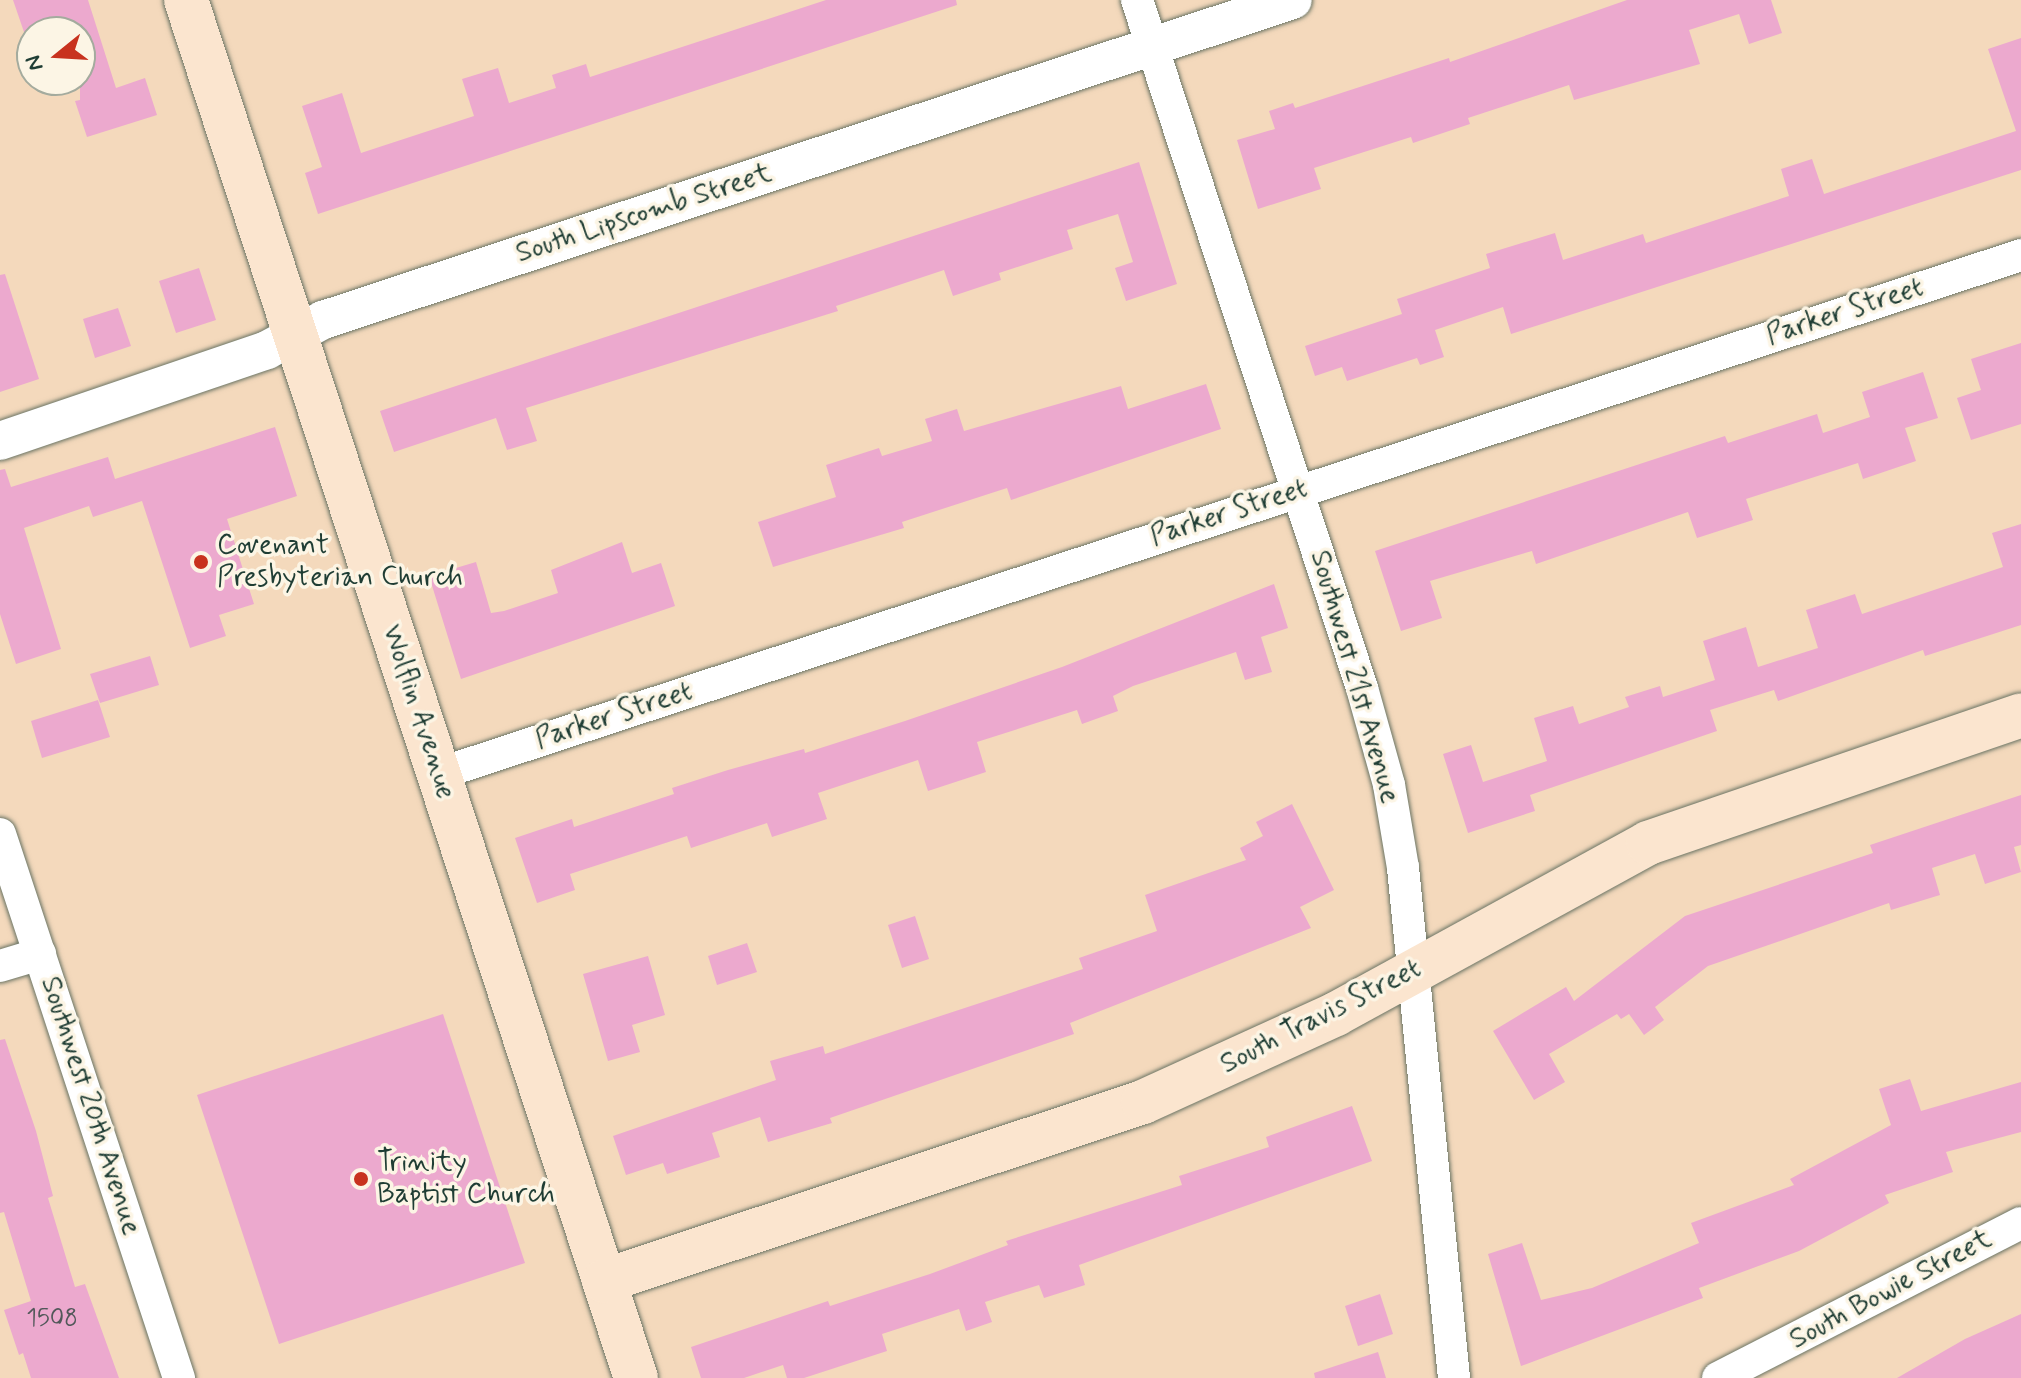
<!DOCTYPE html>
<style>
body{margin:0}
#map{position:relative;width:2021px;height:1378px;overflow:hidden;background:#f4d9bc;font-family:Mynerve,sans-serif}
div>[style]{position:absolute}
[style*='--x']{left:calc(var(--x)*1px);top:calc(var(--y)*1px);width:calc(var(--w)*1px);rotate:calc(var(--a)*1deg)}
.building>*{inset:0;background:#eca9ce}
.roads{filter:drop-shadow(0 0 2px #6a7464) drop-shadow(0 0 2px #6a7464)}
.minor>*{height:32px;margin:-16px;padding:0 16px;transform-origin:16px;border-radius:16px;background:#fff}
.tertiary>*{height:38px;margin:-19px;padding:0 19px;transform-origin:19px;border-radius:19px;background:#fff}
.secondary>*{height:44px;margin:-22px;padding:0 22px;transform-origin:22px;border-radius:22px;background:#fbe5cf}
.dots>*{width:22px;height:22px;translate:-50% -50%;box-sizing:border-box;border:4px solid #fcf5e5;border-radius:50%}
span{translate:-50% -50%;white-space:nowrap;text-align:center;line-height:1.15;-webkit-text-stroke:7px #fcf5e5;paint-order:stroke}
.number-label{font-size:24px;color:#52585a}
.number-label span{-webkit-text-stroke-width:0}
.street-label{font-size:28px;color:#1f3d34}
.poi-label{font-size:28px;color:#1f3d34}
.left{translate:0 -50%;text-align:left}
.north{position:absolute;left:16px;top:16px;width:80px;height:80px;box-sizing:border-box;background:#fcf5e5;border:2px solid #a4ab9e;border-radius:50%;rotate:252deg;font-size:22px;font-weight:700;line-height:32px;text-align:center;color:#1f3d34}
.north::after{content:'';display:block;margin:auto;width:28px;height:36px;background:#c8321e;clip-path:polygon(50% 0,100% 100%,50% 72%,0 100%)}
</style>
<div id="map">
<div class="building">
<div style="clip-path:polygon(13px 0,88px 0,116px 88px,145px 78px,157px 115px,87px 137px,75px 101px,80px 100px,80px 32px,24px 32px)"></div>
<div style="clip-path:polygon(826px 0,956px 0,957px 5px,318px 214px,305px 173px,322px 167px,302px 106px,342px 93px,361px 153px,474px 116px,462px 79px,498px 68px,509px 103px,556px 88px,552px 75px,586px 64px,590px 77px)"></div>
<div style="clip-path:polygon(1627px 0,1771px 0,1782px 33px,1749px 44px,1739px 14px,1689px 30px,1700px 64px,1574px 100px,1569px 85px,1468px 118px,1470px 124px,1413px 143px,1411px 137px,1314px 168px,1321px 189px,1258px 209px,1237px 140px,1275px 129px,1269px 111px,1293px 103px,1295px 108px,1449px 58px,1450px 62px)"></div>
<div style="clip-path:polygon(2021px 38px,2021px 170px,1511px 334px,1503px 307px,1435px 330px,1444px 357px,1420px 365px,1417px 358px,1347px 381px,1342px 367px,1315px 376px,1305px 346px,1402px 314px,1397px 299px,1490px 268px,1486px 254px,1555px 233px,1563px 260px,1643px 234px,1646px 243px,1789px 196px,1781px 169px,1812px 159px,1824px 194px,2016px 131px,1988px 49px)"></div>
<div style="clip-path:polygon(1139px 162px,1177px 284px,1126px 301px,1115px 268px,1133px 262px,1118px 214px,1067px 230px,1073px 249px,999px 273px,1001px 280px,953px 296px,944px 270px,836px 306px,838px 311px,526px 408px,537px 441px,507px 450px,496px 418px,394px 452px,380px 411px)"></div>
<div style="clip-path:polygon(199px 268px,216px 320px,176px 333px,159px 281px)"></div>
<div style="clip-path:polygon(5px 274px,39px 379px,0 392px,0 275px)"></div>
<div style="clip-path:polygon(118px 308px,131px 346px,95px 358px,83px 319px)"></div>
<div style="clip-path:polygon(2021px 343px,2021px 424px,1971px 440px,1957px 398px,1981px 390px,1971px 359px)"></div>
<div style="clip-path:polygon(1923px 372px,1938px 418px,1905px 428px,1916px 461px,1863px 479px,1858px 463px,1746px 499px,1753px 520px,1697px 538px,1688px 512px,1536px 564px,1532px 551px,1430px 581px,1442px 618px,1401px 631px,1375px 551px,1725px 436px,1728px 443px,1817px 414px,1823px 433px,1870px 417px,1862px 392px)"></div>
<div style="clip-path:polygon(1206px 384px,1221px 429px,1011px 500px,1007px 488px,902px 522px,904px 528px,773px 567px,758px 522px,836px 497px,826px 465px,879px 448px,882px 456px,932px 441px,925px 419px,957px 409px,964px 431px,1121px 386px,1128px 409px)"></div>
<div style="clip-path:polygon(275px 427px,297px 496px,227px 519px,254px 604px,219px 615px,226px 636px,190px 648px,142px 501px,93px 517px,89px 506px,24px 528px,61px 649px,16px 664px,0 614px,0 470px,5px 469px,11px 487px,108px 457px,115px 479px)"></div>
<div style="clip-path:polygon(2021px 524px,2021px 625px,1925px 656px,1923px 650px,1778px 701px,1774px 690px,1710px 710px,1717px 731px,1530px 795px,1535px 811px,1468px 833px,1443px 754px,1471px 745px,1483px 782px,1547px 761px,1534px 718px,1573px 706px,1579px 724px,1629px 707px,1625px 697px,1660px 686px,1663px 697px,1715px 680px,1703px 641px,1746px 627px,1758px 667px,1818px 648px,1806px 610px,1855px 594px,1862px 614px,2003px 567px,1992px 533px)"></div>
<div style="clip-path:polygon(622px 542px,632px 573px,661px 563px,675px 606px,461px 679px,429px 576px,476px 562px,491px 613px,504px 611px,558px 593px,551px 570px)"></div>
<div style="clip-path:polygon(1274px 584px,1288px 628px,1261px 637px,1272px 672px,1245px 680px,1236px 652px,1133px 686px,1113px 696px,1118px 711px,1082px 724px,1077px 710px,977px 742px,986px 772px,928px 791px,918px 760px,818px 793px,827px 819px,772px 837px,767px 823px,691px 848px,687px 836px,570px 874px,575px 890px,537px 903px,515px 838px,572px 819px,574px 827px,674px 794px,672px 788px,728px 770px,804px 749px,805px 753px,905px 721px,1062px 667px)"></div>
<div style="clip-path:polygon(150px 656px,159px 685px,100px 703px,90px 674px)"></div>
<div style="clip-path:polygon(98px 700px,110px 737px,42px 758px,31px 721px)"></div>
<div style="clip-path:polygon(2021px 795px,2021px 845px,2014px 847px,2021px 872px,1985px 884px,1975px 854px,1932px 868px,1940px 895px,1891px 910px,1889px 903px,1708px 966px,1655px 1007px,1664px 1020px,1644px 1035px,1629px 1014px,1621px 1019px,1617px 1014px,1549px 1054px,1565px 1082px,1534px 1100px,1493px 1031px,1566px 987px,1574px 1001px,1685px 916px,1873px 853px,1870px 845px)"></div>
<div style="clip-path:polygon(1292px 804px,1334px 890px,1300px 907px,1311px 928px,1070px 1023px,1074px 1034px,830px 1118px,832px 1123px,768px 1142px,760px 1117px,712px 1133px,720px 1157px,667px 1174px,663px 1163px,626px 1175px,613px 1136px,776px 1080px,770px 1061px,823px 1046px,825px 1054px,1083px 969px,1079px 958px,1157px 931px,1145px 895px,1246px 860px,1240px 848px,1263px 836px,1256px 822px)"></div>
<div style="clip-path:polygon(915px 916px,929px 959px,902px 968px,888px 925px)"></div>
<div style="clip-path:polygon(747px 943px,757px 972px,717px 985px,708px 956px)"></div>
<div style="clip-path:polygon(648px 956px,665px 1015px,632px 1025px,640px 1052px,608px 1061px,583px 974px)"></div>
<div style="clip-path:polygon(443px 1014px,525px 1263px,279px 1344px,197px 1095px)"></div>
<div style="clip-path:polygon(5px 1039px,36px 1131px,53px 1196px,48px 1198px,75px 1287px,85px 1284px,119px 1378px,31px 1378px,23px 1353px,19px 1355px,4px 1310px,31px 1301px,4px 1212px,0 1213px,0 1040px)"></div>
<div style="clip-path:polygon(1910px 1079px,1921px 1111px,2021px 1082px,2021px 1132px,1946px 1152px,1953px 1172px,1885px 1195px,1889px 1203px,1799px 1251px,1699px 1288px,1703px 1298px,1521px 1366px,1488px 1254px,1522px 1243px,1541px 1300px,1592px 1288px,1699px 1243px,1691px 1223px,1794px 1185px,1790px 1179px,1891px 1125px,1879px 1089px)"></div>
<div style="clip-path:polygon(1352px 1106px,1372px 1161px,1079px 1265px,1085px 1285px,1044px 1298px,1039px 1285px,985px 1302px,992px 1322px,966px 1331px,959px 1309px,882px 1334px,887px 1351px,804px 1378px,787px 1378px,783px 1365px,744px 1378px,701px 1378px,691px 1347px,828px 1301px,830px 1306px,930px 1274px,1008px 1245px,1006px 1241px,1182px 1185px,1179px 1176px,1269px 1147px,1266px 1137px)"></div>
<div style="clip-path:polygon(1380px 1294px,1393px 1334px,1358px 1346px,1345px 1306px)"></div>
<div style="clip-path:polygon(2021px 1314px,2021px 1378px,1897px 1378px,1965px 1339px)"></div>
<div style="clip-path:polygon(1378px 1352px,1386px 1378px,1315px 1378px,1314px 1373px)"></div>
</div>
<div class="roads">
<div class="minor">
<div style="--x:1137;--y:0;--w:724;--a:71.89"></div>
<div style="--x:1362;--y:688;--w:101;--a:74.4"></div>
<div style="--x:1389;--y:785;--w:84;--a:80.4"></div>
<div style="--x:1403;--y:868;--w:513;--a:84.29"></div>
<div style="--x:438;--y:774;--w:1666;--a:-18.15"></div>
<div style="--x:0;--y:834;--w:573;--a:71.79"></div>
<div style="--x:0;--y:966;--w:42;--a:-16.7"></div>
<div style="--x:1718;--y:1378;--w:340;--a:-27.1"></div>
</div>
<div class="tertiary">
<div style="--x:0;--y:441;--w:282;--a:-18.8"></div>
<div style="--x:267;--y:350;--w:64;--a:-28.2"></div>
<div style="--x:323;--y:320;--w:1021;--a:-18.26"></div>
</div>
<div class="secondary">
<div style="--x:186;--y:0;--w:1450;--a:71.92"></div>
<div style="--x:604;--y:1281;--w:568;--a:-18.37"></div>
<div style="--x:1143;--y:1102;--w:212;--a:-24.5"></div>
<div style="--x:1336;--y:1014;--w:356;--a:-28.7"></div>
<div style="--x:1648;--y:843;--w:394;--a:-18.9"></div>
</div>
</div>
<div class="dots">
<div style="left:201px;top:562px;background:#c8321e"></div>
<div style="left:361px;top:1179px;background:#c8321e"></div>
</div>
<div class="number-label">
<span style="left:52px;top:1319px">1508</span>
</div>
<div class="street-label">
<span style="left:644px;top:214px;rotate:-18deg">South Lipscomb Street</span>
<span style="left:1845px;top:312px;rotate:-18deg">Parker Street</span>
<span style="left:1229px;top:513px;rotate:-18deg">Parker Street</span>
<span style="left:1354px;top:677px;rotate:74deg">Southwest 21st Avenue</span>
<span style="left:418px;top:712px;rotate:72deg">Wolflin Avenue</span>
<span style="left:614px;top:716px;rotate:-18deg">Parker Street</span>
<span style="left:1321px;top:1017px;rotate:-27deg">South Travis Street</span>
<span style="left:90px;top:1106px;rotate:72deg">Southwest 20th Avenue</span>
<span style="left:1891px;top:1290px;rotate:-28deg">South Bowie Street</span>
</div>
<div class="poi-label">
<span class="left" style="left:217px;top:562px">Covenant<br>Presbyterian Church</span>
<span class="left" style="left:377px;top:1179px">Trinity<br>Baptist Church</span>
</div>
<div class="north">N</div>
</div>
